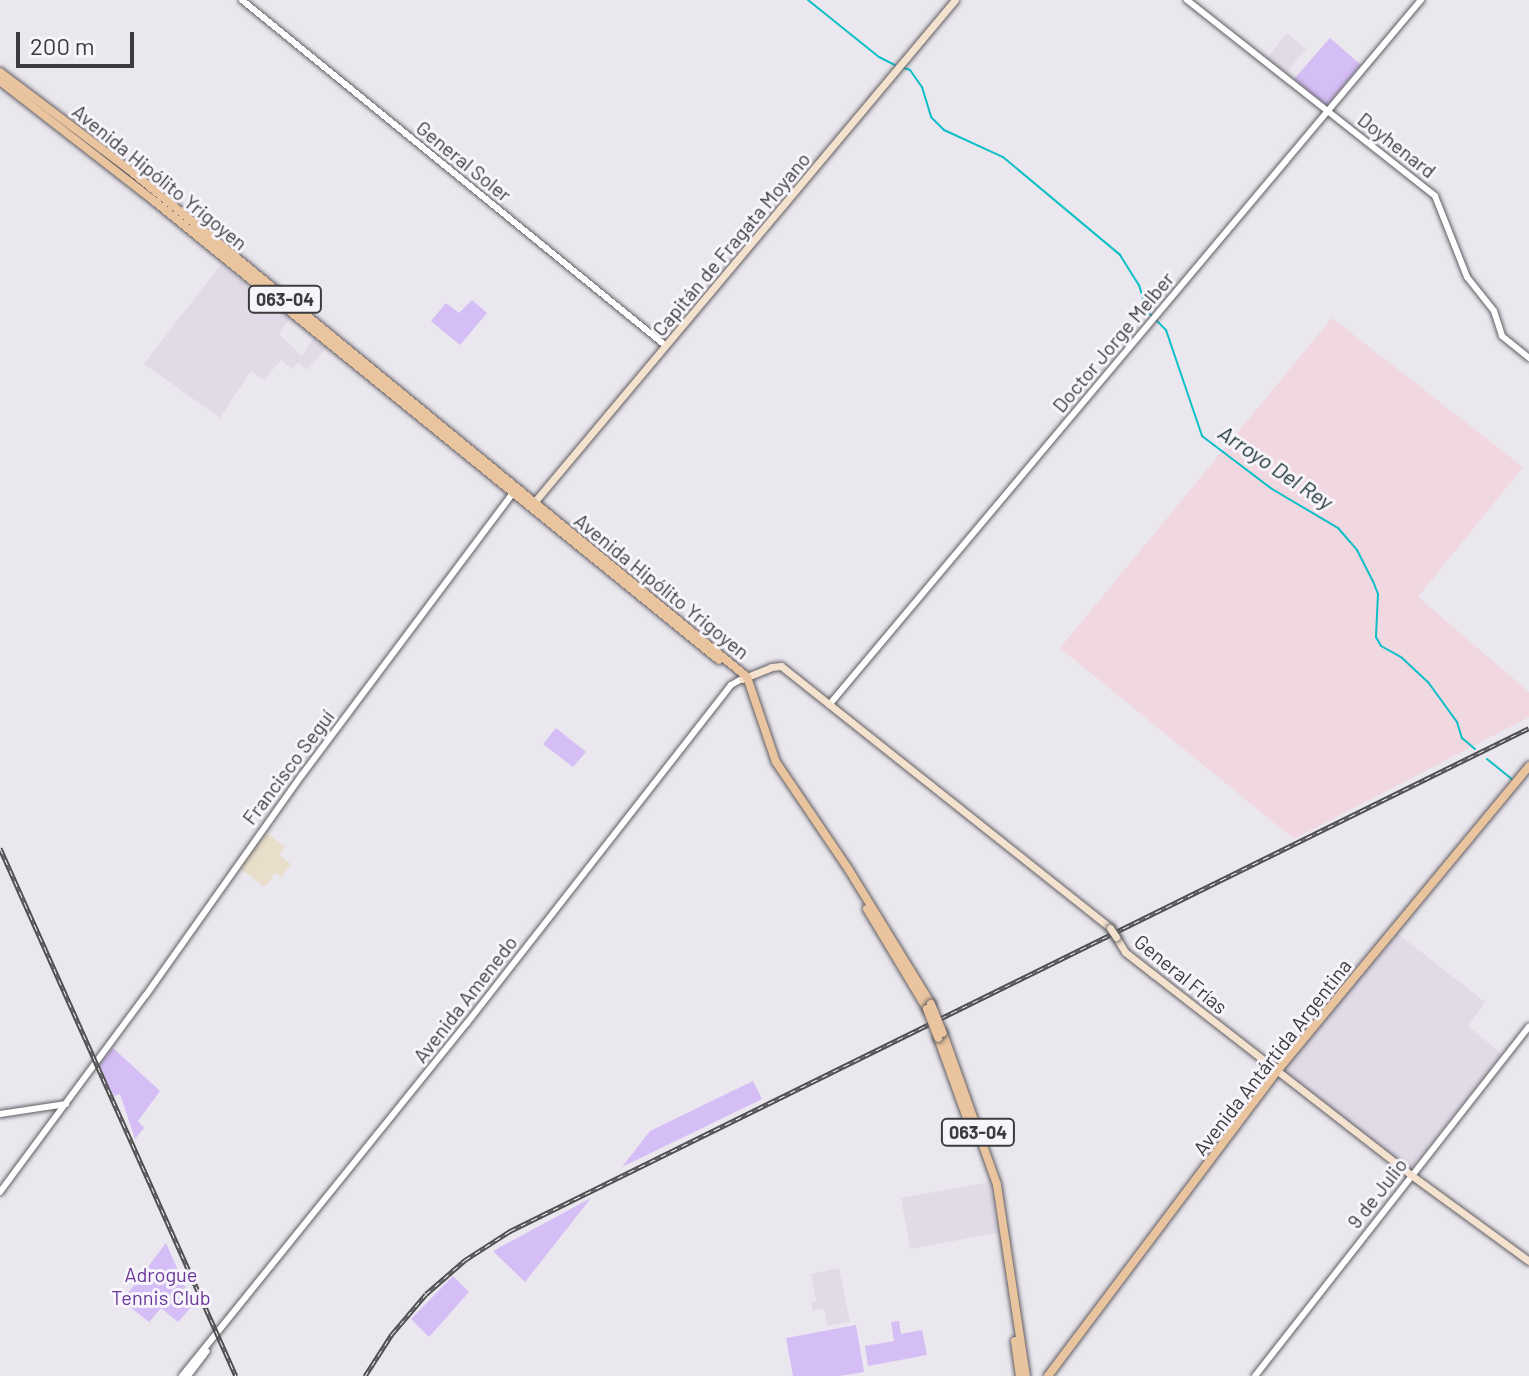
<!DOCTYPE html>
<meta charset="utf-8">
<style>
body{margin:0}
#map{position:relative;width:1529px;height:1376px;overflow:hidden;background:#eae7ee;font-family:Barlow,sans-serif}
div>[style]{position:absolute}
[style*='--x']{left:calc(var(--x)*1px);top:calc(var(--y)*1px);width:calc(var(--w)*1px);rotate:calc(var(--a)*1deg)}
.built>*{inset:0;background:#e1dbe8}
.industrial>*{inset:0;background:#f1d7df}
.medical>*{inset:0;background:#e8dec9}
.green>*{inset:0;background:#d5bdf5}
.stream>*{height:2px;margin:-1px;padding:0 1px;transform-origin:1px;border-radius:1px;background:#0ebfc7}
.roads{filter:drop-shadow(0 0 2px #605e63) drop-shadow(0 0 2px #605e63)}
.tertiary>*{height:6px;margin:-3px;padding:0 3px;transform-origin:3px;border-radius:3px;background:#fff}
.secondary>*{height:7px;margin:-3.5px;padding:0 3.5px;transform-origin:3.5px;border-radius:3.5px;background:#f4e2cf}
.primary>*{height:8px;margin:-4px;padding:0 4px;transform-origin:4px;border-radius:4px;background:#e9c49e}
.rail>*{height:5px;margin-top:-2.5px;transform-origin:0;background:repeating-linear-gradient(90deg,#f7f5fb 0 6px,#504f51 0 12px);box-sizing:border-box;border-block:2px solid #504f51}
.bridges{filter:drop-shadow(0 0 2px #605e63) drop-shadow(0 0 2px #605e63)}
.secondary-bridge>*{height:7px;margin:-3.5px;padding:0 3.5px;transform-origin:3.5px;border-radius:3.5px;background:#f4e2cf}
.primary-bridge>*{height:8px;margin:-4px;padding:0 4px;transform-origin:4px;border-radius:4px;background:#e9c49e}
span{translate:-50% -50%;white-space:nowrap;text-align:center;line-height:1.15;-webkit-text-stroke:6px #f7f5fb;paint-order:stroke}
.shield-label span{padding:2px 6px;background:#f7f5fb;border:2px solid;border-radius:6px;-webkit-text-stroke-width:0}
.shield-label{font-size:18px;color:#3c3b3d;font-weight:700}
.street-label{font-size:20px;color:#3c3b3d}
.park-label{font-size:20px;color:#6a3999}
.water-label{font-size:22px;color:#193233;font-style:italic}
.scale{position:absolute;left:16px;top:32px;width:118px;height:36px;box-sizing:border-box;border:4px solid #3c3b3d;border-top:0;padding-left:10px;font-size:24px;line-height:28px;white-space:nowrap;color:#3c3b3d;-webkit-text-stroke:6px #f7f5fb;paint-order:stroke}
</style>
<div id="map">
<div class="built">
<div style="clip-path:polygon(1287px 33px,1306px 49px,1286px 73px,1267px 58px)"></div>
<div style="clip-path:polygon(221px 264px,290px 318px,279px 334px,302px 356px,313px 338px,326px 348px,307px 370px,298px 363px,292px 369px,281px 360px,264px 380px,251px 371px,220px 418px,144px 364px)"></div>
<div style="clip-path:polygon(1397px 933px,1485px 1002px,1468px 1026px,1502px 1054px,1410px 1169px,1282px 1070px)"></div>
<div style="clip-path:polygon(990px 1182px,997px 1233px,910px 1249px,901px 1198px)"></div>
<div style="clip-path:polygon(839px 1268px,850px 1322px,827px 1326px,824px 1309px,813px 1311px,811px 1303px,816px 1301px,811px 1274px)"></div>
</div>
<div class="industrial">
<div style="clip-path:polygon(1332px 318px,1523px 467px,1418px 597px,1529px 692px,1529px 717px,1294px 839px,1060px 648px)"></div>
</div>
<div class="medical">
<div style="clip-path:polygon(265px 832px,285px 847px,279px 855px,291px 864px,281px 877px,275px 873px,265px 887px,238px 867px)"></div>
</div>
<div class="green">
<div style="clip-path:polygon(1330px 38px,1361px 65px,1326px 106px,1294px 79px)"></div>
<div style="clip-path:polygon(472px 300px,487px 313px,460px 345px,431px 321px,446px 303px,459px 313px)"></div>
<div style="clip-path:polygon(556px 728px,586px 752px,573px 767px,543px 744px)"></div>
<div style="clip-path:polygon(113px 1048px,160px 1091px,138px 1121px,144px 1128px,135px 1139px,120px 1094px,114px 1096px,99px 1065px)"></div>
<div style="clip-path:polygon(753px 1081px,762px 1099px,622px 1167px,650px 1131px)"></div>
<div style="clip-path:polygon(591px 1198px,525px 1282px,493px 1251px)"></div>
<div style="clip-path:polygon(166px 1243px,193px 1305px,178px 1322px,161px 1308px,149px 1322px,122px 1301px)"></div>
<div style="clip-path:polygon(453px 1276px,469px 1292px,429px 1337px,411px 1319px)"></div>
<div style="clip-path:polygon(899px 1321px,901px 1334px,922px 1330px,927px 1355px,868px 1366px,865px 1346px,894px 1341px,891px 1322px)"></div>
<div style="clip-path:polygon(856px 1325px,864px 1372px,839px 1376px,793px 1376px,786px 1338px)"></div>
</div>
<div class="stream">
<div style="--x:808;--y:0;--w:91;--a:38.8"></div>
<div style="--x:879;--y:57;--w:18;--a:27"></div>
<div style="--x:901;--y:67;--w:9;--a:18"></div>
<div style="--x:910;--y:70;--w:21;--a:55"></div>
<div style="--x:922;--y:87;--w:31;--a:73"></div>
<div style="--x:931;--y:117;--w:18;--a:45"></div>
<div style="--x:944;--y:130;--w:65;--a:24.6"></div>
<div style="--x:1003;--y:157;--w:153;--a:39.9"></div>
<div style="--x:1120;--y:255;--w:36;--a:58"></div>
<div style="--x:1139;--y:285;--w:27;--a:73"></div>
<div style="--x:1147;--y:311;--w:27;--a:45"></div>
<div style="--x:1166;--y:330;--w:112;--a:71.2"></div>
<div style="--x:1202;--y:436;--w:88;--a:37.1"></div>
<div style="--x:1272;--y:489;--w:77;--a:30.6"></div>
<div style="--x:1338;--y:528;--w:29;--a:49"></div>
<div style="--x:1357;--y:550;--w:35;--a:63"></div>
<div style="--x:1373;--y:581;--w:14;--a:69"></div>
<div style="--x:1378;--y:594;--w:43;--a:92.7"></div>
<div style="--x:1376;--y:637;--w:10;--a:61"></div>
<div style="--x:1381;--y:646;--w:23;--a:29"></div>
<div style="--x:1401;--y:657;--w:37;--a:43"></div>
<div style="--x:1428;--y:682;--w:49;--a:54.1"></div>
<div style="--x:1457;--y:722;--w:17;--a:73"></div>
<div style="--x:1462;--y:738;--w:17;--a:40"></div>
<div style="--x:1487;--y:759;--w:35;--a:39"></div>
</div>
<div class="roads">
<div class="tertiary">
<div style="--x:242;--y:0;--w:547;--a:39.22"></div>
<div style="--x:1187;--y:0;--w:316;--a:38.3"></div>
<div style="--x:1435;--y:196;--w:87;--a:68.4"></div>
<div style="--x:1467;--y:277;--w:43;--a:51.5"></div>
<div style="--x:1494;--y:311;--w:26;--a:72"></div>
<div style="--x:1502;--y:336;--w:35;--a:39"></div>
<div style="--x:829;--y:705;--w:921;--a:-49.98"></div>
<div style="--x:0;--y:1114;--w:67;--a:-8.6"></div>
<div style="--x:0;--y:1192;--w:245;--a:-53.5"></div>
<div style="--x:146;--y:995;--w:270;--a:-54.7"></div>
<div style="--x:302;--y:775;--w:354;--a:-53.2"></div>
<div style="--x:182;--y:1376;--w:454;--a:-51.1"></div>
<div style="--x:467;--y:1023;--w:429;--a:-52"></div>
<div style="--x:731;--y:685;--w:13;--a:-29"></div>
<div style="--x:188;--y:1376;--w:31;--a:-53"></div>
<div style="--x:1255;--y:1376;--w:444;--a:-51.9"></div>
</div>
<div class="secondary">
<div style="--x:531;--y:506;--w:660;--a:-50.04"></div>
<div style="--x:742;--y:679;--w:31;--a:-22"></div>
<div style="--x:771;--y:667;--w:10;--a:-6"></div>
<div style="--x:781;--y:666;--w:421;--a:38.5"></div>
<div style="--x:1116;--y:937;--w:17;--a:59"></div>
<div style="--x:1125;--y:952;--w:36;--a:38"></div>
<div style="--x:1153;--y:974;--w:327;--a:37.9"></div>
<div style="--x:1411;--y:1175;--w:146;--a:36.1"></div>
</div>
<div class="primary">
<div style="--x:0;--y:72;--w:166;--a:37.1"></div>
<div style="--x:132;--y:172;--w:796;--a:39.39"></div>
<div style="--x:747;--y:677;--w:90;--a:71.2"></div>
<div style="--x:776;--y:762;--w:130;--a:55.9"></div>
<div style="--x:849;--y:870;--w:157;--a:58.5"></div>
<div style="--x:0;--y:81;--w:194;--a:37.9"></div>
<div style="--x:153;--y:200;--w:729;--a:39.1"></div>
<div style="--x:867;--y:909;--w:117;--a:59"></div>
<div style="--x:943;--y:1033;--w:161;--a:70.4"></div>
<div style="--x:997;--y:1185;--w:193;--a:81.4"></div>
<div style="--x:938;--y:1038;--w:97;--a:70.1"></div>
<div style="--x:1015;--y:1341;--w:35;--a:82"></div>
<div style="--x:1048;--y:1376;--w:381;--a:-53.1"></div>
<div style="--x:1277;--y:1071;--w:396;--a:-50.4"></div>
</div>
</div>
<div class="rail">
<div style="--x:0;--y:848;--w:578;--a:65.92"></div>
<div style="--x:365;--y:1376;--w:50;--a:-57.3"></div>
<div style="--x:392;--y:1334;--w:52;--a:-49.6"></div>
<div style="--x:426;--y:1294;--w:52;--a:-41.1"></div>
<div style="--x:465;--y:1260;--w:54;--a:-32.8"></div>
<div style="--x:510;--y:1231;--w:1136;--a:-26.27"></div>
</div>
<div class="bridges">
<div class="secondary-bridge">
<div style="--x:1110;--y:928;--w:11;--a:56"></div>
</div>
<div class="primary-bridge">
<div style="--x:931;--y:1004;--w:31;--a:68"></div>
<div style="--x:927;--y:1009;--w:31;--a:69"></div>
</div>
</div>
<div class="shield-label">
<span style="left:285px;top:299px">063-04</span>
<span style="left:978px;top:1132px">063-04</span>
</div>
<div class="street-label">
<span style="left:1397px;top:145px;rotate:38deg">Doyhenard</span>
<span style="left:464px;top:161px;rotate:39deg">General Soler</span>
<span style="left:160px;top:177px;rotate:39deg">Avenida Hipólito Yrigoyen</span>
<span style="left:731px;top:244px;rotate:-50deg">Capitán de Fragata Moyano</span>
<span style="left:1113px;top:342px;rotate:-50deg">Doctor Jorge Melber</span>
<span style="left:662px;top:586px;rotate:39deg">Avenida Hipólito Yrigoyen</span>
<span style="left:288px;top:767px;rotate:-53deg">Francisco Seguí</span>
<span style="left:1181px;top:974px;rotate:39deg">General Frías</span>
<span style="left:465px;top:999px;rotate:-52deg">Avenida Amenedo</span>
<span style="left:1272px;top:1057px;rotate:-52deg">Avenida Antártida Argentina</span>
<span style="left:1377px;top:1193px;rotate:-52deg">9 de Julio</span>
</div>
<div class="park-label">
<span style="left:161px;top:1286px">Adrogue<br>Tennis Club</span>
</div>
<div class="water-label">
<span style="left:1276px;top:467px;rotate:34deg">Arroyo Del Rey</span>
</div>
<div class="scale">200 m</div>
</div>
